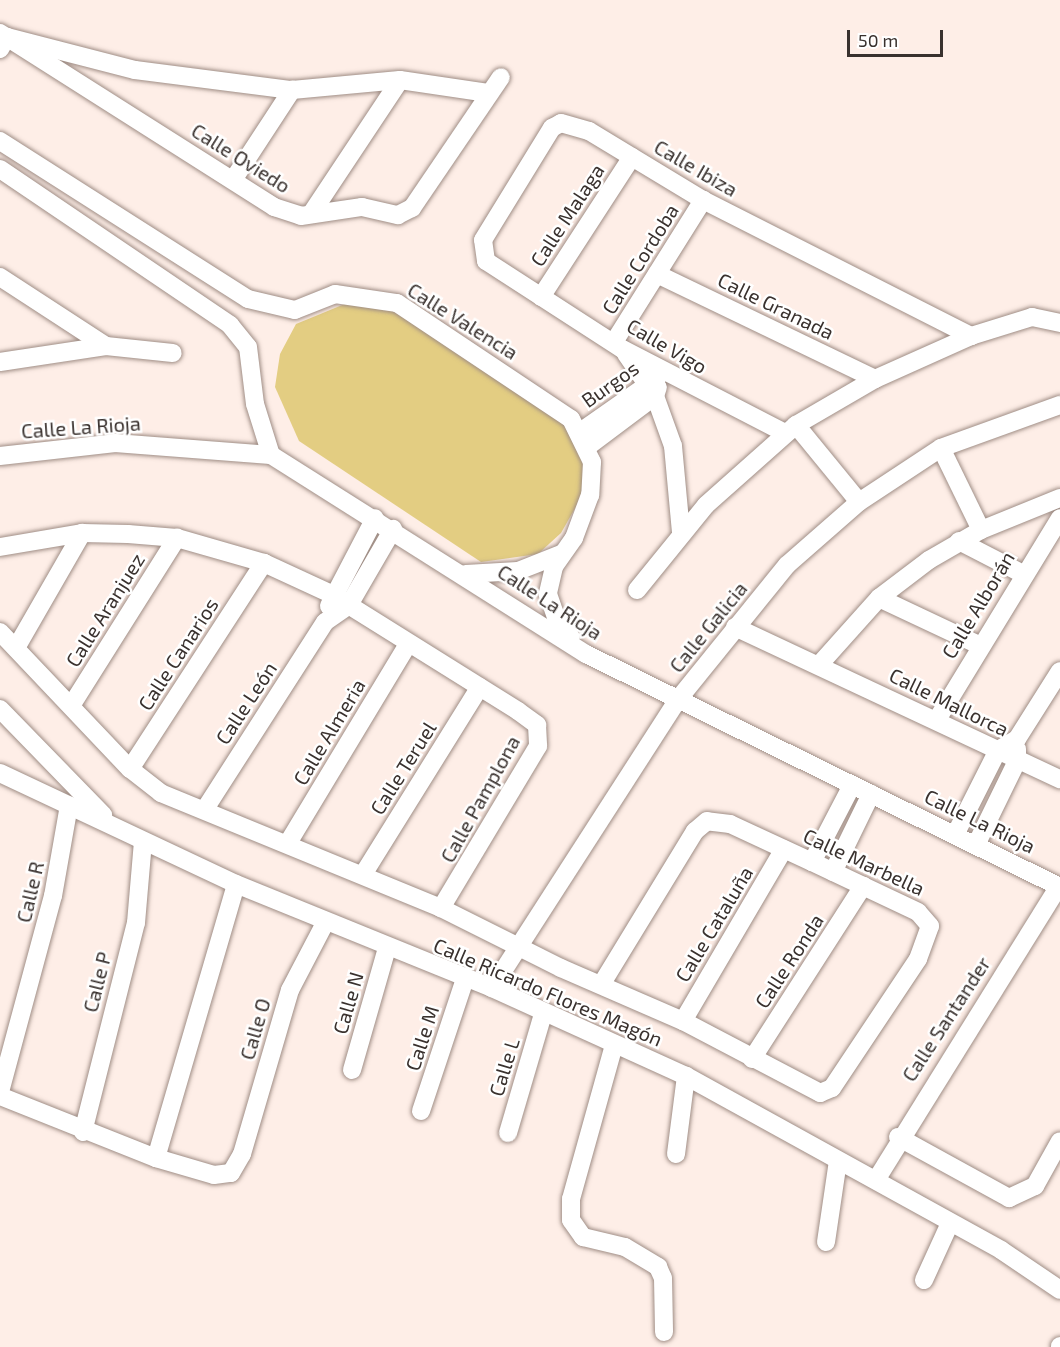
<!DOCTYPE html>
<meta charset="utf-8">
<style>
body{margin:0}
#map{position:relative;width:1060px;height:1347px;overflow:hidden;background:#feeee7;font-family:"Exo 2",sans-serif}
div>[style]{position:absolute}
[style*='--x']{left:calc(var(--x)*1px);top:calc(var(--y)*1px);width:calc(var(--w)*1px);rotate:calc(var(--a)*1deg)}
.green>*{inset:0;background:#e3cd82}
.roads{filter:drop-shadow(0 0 2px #9f8d85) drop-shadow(0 0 2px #9f8d85)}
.minor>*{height:18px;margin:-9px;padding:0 9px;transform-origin:9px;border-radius:9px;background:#fff}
span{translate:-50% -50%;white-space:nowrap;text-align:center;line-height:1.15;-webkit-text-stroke:5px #fff;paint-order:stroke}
.street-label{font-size:20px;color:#39312e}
.scale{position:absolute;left:847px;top:30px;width:96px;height:27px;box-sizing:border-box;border:3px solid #39312e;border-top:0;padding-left:8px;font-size:18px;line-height:21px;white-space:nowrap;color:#39312e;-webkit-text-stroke:4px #fff;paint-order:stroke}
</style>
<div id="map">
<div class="green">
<div style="clip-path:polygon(352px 301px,385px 306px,570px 424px,589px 459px,582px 496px,561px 533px,538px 554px,481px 562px,299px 441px,275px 387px,280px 354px,296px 324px)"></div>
</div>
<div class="roads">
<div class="minor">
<div style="--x:0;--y:33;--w:325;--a:32.4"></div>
<div style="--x:274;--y:207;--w:28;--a:18"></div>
<div style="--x:301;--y:216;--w:62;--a:-8.4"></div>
<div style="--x:362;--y:207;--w:37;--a:13"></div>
<div style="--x:398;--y:215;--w:16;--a:-27"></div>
<div style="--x:412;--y:208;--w:158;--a:-55.8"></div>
<div style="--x:0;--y:49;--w:14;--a:-60"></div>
<div style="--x:7;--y:37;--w:132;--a:14.5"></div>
<div style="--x:135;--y:70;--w:158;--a:7.3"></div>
<div style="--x:292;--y:90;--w:108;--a:-5.3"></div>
<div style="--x:400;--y:80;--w:89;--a:8.4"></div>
<div style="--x:0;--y:141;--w:294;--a:32.5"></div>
<div style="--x:248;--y:299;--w:48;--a:13.2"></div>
<div style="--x:295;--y:310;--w:43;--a:-21.8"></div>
<div style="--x:335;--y:294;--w:63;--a:8.3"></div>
<div style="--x:397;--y:303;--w:209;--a:33.7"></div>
<div style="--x:571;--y:419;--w:48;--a:64"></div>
<div style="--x:592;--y:462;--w:33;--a:93"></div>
<div style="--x:590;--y:495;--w:46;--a:110.4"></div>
<div style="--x:574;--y:538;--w:35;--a:125"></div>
<div style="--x:554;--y:567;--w:28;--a:103"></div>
<div style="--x:548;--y:594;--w:28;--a:71"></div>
<div style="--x:557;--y:620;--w:22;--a:51"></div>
<div style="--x:0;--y:169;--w:278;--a:34.1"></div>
<div style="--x:230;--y:325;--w:28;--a:51"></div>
<div style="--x:248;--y:347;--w:57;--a:83"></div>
<div style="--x:255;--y:404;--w:53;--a:72.6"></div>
<div style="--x:233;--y:180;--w:108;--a:-56.8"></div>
<div style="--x:313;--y:211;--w:157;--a:-56.4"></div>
<div style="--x:657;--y:274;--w:242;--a:25.7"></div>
<div style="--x:0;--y:277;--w:126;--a:33.1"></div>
<div style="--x:541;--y:297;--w:167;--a:-57"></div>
<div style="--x:614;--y:342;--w:168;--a:-57.9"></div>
<div style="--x:626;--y:354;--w:51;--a:55.4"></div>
<div style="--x:655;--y:396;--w:53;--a:70.2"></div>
<div style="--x:673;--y:446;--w:86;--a:84.7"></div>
<div style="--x:0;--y:362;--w:107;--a:-8.6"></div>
<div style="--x:106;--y:346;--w:67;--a:6"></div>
<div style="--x:796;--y:425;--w:99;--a:50.7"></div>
<div style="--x:580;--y:432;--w:94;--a:-35"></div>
<div style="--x:785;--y:433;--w:183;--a:-152.7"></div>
<div style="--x:622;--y:349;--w:162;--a:-147.1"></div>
<div style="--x:486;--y:261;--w:21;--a:-98"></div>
<div style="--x:483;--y:240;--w:132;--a:-58.4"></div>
<div style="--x:552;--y:128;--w:10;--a:-29"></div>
<div style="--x:561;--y:123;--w:29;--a:16"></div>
<div style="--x:589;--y:131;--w:133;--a:31.2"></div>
<div style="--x:703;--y:200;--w:301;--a:26.9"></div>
<div style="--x:587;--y:447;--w:85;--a:-36.9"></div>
<div style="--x:655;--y:396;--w:9;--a:-72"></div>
<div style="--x:941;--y:448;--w:91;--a:64"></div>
<div style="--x:0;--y:456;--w:116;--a:-6.4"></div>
<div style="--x:115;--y:443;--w:156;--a:4.4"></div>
<div style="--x:271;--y:455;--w:373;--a:32.3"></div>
<div style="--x:586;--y:654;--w:528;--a:26.18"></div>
<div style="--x:959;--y:541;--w:72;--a:27.3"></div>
<div style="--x:0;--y:547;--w:83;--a:-9.7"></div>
<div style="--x:82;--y:533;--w:46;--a:1.2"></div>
<div style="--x:128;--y:534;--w:49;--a:4.7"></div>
<div style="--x:177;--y:538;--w:91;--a:16"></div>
<div style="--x:264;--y:563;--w:74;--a:24.8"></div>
<div style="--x:331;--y:594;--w:221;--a:32"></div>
<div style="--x:518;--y:711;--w:24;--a:36"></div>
<div style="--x:537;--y:725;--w:21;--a:87"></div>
<div style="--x:538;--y:746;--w:189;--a:120.9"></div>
<div style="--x:441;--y:908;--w:303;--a:-157.7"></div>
<div style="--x:161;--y:793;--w:39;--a:-142"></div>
<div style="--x:130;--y:769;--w:189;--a:-133.5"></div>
<div style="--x:466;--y:574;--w:52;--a:-3.3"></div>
<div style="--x:518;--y:571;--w:46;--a:-21.6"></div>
<div style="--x:637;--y:590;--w:109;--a:-50.9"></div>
<div style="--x:706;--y:505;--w:120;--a:-41.6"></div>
<div style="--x:796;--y:425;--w:91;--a:-30.2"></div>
<div style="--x:875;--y:379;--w:105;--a:-24.1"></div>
<div style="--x:971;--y:336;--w:64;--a:-17.3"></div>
<div style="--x:1032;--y:317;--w:29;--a:12"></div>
<div style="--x:879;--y:598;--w:110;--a:25.2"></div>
<div style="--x:329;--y:606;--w:99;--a:-62.4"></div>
<div style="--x:735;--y:627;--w:359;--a:25.1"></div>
<div style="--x:16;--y:648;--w:133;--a:-60.1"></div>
<div style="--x:819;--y:665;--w:90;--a:-48.2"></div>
<div style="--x:879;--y:598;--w:63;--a:-37.2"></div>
<div style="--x:929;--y:560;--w:60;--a:-30"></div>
<div style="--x:981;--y:530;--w:85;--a:-22.1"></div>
<div style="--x:71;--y:706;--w:199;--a:-57.8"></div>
<div style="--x:0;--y:709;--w:148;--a:45.8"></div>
<div style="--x:938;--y:718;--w:234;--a:-58.6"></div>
<div style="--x:130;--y:769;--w:246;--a:-57"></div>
<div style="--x:0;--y:773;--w:261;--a:25.2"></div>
<div style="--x:236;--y:884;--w:276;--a:22.1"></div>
<div style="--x:492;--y:988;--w:213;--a:24.4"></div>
<div style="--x:686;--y:1076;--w:360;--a:28.9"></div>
<div style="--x:1001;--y:1250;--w:71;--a:34.1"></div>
<div style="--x:205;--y:809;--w:222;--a:-57.3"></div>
<div style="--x:325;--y:622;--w:29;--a:-35"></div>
<div style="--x:349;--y:605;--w:88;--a:-59.9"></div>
<div style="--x:956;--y:833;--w:93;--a:-63.2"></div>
<div style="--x:998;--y:750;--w:22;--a:-30"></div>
<div style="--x:1017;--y:739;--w:80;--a:-57.7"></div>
<div style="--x:288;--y:843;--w:232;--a:-58.9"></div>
<div style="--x:977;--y:843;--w:91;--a:-64"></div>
<div style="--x:1017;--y:761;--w:12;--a:-90"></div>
<div style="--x:812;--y:862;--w:87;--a:-62.5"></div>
<div style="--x:833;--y:872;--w:87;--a:-64"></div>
<div style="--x:364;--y:873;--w:219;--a:-58.1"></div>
<div style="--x:441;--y:908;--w:134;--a:26.6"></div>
<div style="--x:561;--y:968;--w:133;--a:23.5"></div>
<div style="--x:683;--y:1021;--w:155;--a:27.7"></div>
<div style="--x:820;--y:1093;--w:13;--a:-23"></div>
<div style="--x:832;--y:1088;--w:155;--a:-56.3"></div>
<div style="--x:918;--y:959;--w:35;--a:-70"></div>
<div style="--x:930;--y:926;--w:18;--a:-131"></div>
<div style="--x:918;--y:912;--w:117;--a:-154.7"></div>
<div style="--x:812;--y:862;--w:90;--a:-155.1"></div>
<div style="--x:730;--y:824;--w:23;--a:-173"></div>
<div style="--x:707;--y:821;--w:16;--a:140"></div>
<div style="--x:695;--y:831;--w:180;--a:121.4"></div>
<div style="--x:492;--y:988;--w:340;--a:-57.2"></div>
<div style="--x:676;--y:702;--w:176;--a:-51"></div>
<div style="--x:787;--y:565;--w:96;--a:-41.2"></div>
<div style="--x:859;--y:502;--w:98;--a:-33.4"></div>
<div style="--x:941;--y:448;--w:127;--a:-19.9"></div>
<div style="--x:683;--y:1021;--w:199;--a:-59.6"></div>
<div style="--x:614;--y:1045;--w:160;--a:105.6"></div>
<div style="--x:571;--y:1199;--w:21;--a:90"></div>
<div style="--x:571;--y:1220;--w:21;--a:55"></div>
<div style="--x:583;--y:1237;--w:43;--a:13.4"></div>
<div style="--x:625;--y:1247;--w:39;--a:31"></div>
<div style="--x:658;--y:1267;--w:12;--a:66"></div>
<div style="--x:663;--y:1278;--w:54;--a:88.9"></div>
<div style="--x:752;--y:1059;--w:206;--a:-57.3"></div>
<div style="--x:352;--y:1070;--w:127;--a:-74"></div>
<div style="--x:0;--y:1092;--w:203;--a:-74.9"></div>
<div style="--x:53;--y:896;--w:92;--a:-80"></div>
<div style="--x:0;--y:1096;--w:168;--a:21.7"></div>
<div style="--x:156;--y:1158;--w:60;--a:16.3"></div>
<div style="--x:214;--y:1175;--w:17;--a:-7"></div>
<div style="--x:231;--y:1173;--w:22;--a:-60"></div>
<div style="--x:242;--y:1154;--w:171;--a:-73.7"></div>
<div style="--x:290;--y:990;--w:76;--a:-62.4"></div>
<div style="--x:421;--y:1111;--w:139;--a:-71.6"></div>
<div style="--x:83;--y:1132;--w:216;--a:-75.8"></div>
<div style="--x:136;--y:923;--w:82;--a:-85.1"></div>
<div style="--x:508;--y:1133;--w:124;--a:-73.6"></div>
<div style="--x:898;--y:1137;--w:127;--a:28.8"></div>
<div style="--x:1009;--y:1198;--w:29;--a:-25"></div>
<div style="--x:1035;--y:1186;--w:51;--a:-60.9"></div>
<div style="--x:676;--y:1154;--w:79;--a:-82.7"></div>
<div style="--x:156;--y:1158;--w:285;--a:-73.7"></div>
<div style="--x:876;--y:1180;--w:346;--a:-58.1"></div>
<div style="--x:826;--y:1242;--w:82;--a:-81.6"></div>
<div style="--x:924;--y:1280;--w:63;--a:-65.5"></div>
<div style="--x:1060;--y:1347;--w:1;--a:-90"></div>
</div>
</div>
<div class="street-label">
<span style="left:241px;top:158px;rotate:32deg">Calle Oviedo</span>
<span style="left:696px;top:168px;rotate:30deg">Calle Ibiza</span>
<span style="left:567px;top:215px;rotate:-57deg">Calle Malaga</span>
<span style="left:640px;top:259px;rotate:-58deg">Calle Cordoba</span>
<span style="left:776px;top:306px;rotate:26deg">Calle Granada</span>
<span style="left:463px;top:321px;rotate:32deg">Calle Valencia</span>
<span style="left:667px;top:346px;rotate:30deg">Calle Vigo</span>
<span style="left:610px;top:384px;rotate:-35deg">Burgos</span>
<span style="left:81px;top:427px;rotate:-4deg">Calle La Rioja</span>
<span style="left:550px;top:602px;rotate:33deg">Calle La Rioja</span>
<span style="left:978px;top:605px;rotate:-59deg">Calle Alborán</span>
<span style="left:105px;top:610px;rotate:-58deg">Calle Aranjuez</span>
<span style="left:708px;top:627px;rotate:-51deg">Calle Galicia</span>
<span style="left:178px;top:654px;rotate:-57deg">Calle Canarios</span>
<span style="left:949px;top:702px;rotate:26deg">Calle Mallorca</span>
<span style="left:246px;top:703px;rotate:-57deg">Calle León</span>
<span style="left:329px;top:732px;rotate:-59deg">Calle Almeria</span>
<span style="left:403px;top:768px;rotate:-58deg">Calle Teruel</span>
<span style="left:480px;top:799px;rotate:-61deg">Calle Pamplona</span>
<span style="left:980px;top:821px;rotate:26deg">Calle La Rioja</span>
<span style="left:864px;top:862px;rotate:25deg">Calle Marbella</span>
<span style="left:30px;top:892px;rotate:-77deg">Calle R</span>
<span style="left:714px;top:924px;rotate:-59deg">Calle Cataluña</span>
<span style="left:789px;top:961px;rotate:-57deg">Calle Ronda</span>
<span style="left:97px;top:982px;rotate:-76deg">Calle P</span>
<span style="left:548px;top:992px;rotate:23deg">Calle Ricardo Flores Magón</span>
<span style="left:348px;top:1003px;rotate:-74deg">Calle N</span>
<span style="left:946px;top:1019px;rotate:-57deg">Calle Santander</span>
<span style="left:255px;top:1029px;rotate:-74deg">Calle O</span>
<span style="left:422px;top:1038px;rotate:-72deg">Calle M</span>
<span style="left:504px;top:1067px;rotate:-73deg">Calle L</span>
</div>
<div class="scale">50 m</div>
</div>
